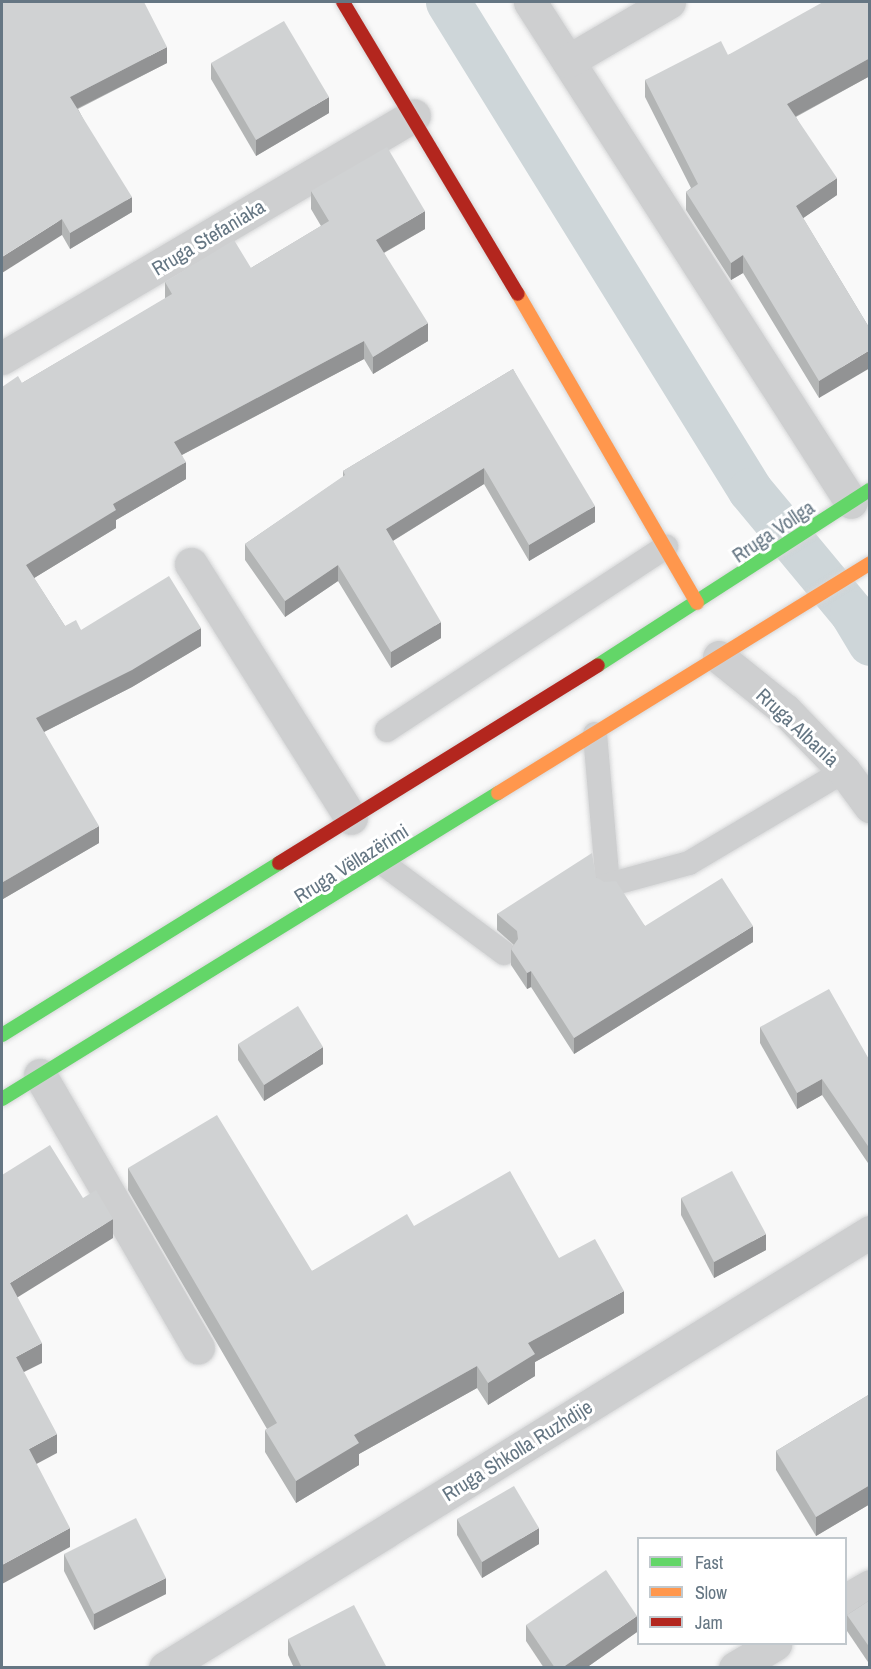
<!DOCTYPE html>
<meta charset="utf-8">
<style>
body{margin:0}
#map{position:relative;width:871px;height:1669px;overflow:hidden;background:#f9f9f9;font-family:"Archivo Narrow",sans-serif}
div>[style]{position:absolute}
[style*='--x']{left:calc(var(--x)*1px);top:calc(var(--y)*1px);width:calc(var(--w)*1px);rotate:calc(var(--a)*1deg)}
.canal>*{height:45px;margin:-22.5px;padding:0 22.5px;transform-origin:22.5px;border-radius:22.5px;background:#ced6d9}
.roads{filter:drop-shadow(0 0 2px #d5d6d7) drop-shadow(0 0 2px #d5d6d7)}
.lane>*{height:24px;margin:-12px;padding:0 12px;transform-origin:12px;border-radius:12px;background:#cecfd0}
.street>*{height:33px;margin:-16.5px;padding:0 16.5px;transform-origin:16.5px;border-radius:16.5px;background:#cecfd0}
.fast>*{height:14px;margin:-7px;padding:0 7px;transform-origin:7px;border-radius:7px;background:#63d668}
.slow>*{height:14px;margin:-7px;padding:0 7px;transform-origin:7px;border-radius:7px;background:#ff974d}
.jam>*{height:14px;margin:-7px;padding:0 7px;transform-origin:7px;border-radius:7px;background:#b3261e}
.wall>*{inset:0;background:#b3b5b5}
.shaded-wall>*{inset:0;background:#929394}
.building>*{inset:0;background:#d0d2d3}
span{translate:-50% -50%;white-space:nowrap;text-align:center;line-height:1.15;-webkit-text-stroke:6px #fff;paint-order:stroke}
.street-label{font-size:20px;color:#657683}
.frame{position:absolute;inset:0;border:3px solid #657683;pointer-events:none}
.legend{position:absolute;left:637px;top:1537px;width:210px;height:108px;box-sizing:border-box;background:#fff;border:2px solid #c1c8cd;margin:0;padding:8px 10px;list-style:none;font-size:18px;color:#657683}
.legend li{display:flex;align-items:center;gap:12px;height:30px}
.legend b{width:30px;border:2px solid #c1c8cd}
</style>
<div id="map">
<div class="canal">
<div style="--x:448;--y:2;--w:574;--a:58.25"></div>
<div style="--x:750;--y:490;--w:160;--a:50.3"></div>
<div style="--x:852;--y:613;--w:35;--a:59"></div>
</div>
<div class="roads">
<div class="lane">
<div style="--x:387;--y:730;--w:334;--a:-33.3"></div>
<div style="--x:595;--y:734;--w:152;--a:85.1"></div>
<div style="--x:608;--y:885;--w:84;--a:-15.2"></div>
<div style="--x:689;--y:863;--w:180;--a:-30.7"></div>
<div style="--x:385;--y:865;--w:148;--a:36.5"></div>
</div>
<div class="street">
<div style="--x:530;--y:2;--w:594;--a:57.3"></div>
<div style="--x:568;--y:61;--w:117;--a:-30.3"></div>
<div style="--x:2;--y:358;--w:478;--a:-30.5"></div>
<div style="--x:191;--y:564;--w:300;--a:57.8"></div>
<div style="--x:719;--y:657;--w:85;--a:38.8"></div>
<div style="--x:785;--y:710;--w:85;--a:46"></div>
<div style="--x:844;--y:771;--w:44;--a:53.4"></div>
<div style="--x:40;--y:1075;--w:315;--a:59.9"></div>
<div style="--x:846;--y:1600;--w:28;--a:-30"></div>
<div style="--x:165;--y:1668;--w:829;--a:-31.73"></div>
<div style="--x:735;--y:1668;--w:47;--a:-31"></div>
</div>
<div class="fast">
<div style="--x:598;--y:665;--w:323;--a:-32.8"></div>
<div style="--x:2;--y:1035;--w:326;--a:-31.8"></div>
<div style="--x:2;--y:1099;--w:583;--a:-31.67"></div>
</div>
<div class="slow">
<div style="--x:518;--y:294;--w:357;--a:59.9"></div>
<div style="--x:498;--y:793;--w:437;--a:-31.7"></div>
</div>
<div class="jam">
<div style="--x:343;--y:2;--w:340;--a:59.1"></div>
<div style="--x:279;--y:863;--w:375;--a:-31.8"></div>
</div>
</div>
<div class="wall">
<div style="clip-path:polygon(2px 2px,167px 63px,78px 109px,132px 212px,70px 249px,62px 235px)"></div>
<div style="clip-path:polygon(870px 2px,870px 76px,796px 117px,837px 195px,803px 218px,870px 329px,819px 398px,743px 273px,731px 280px,686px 210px,686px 192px,691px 188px,645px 97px,645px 80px,728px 55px)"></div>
<div style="clip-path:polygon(211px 63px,329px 113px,256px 156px,211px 79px)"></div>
<div style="clip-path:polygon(311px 191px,425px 229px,384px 253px,428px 341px,373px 374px,364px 359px,182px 455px,186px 479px,116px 520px,116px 528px,34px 578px,65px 626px,81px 630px,201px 646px,132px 687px,44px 732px,99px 843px,3px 899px,2px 898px,2px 387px,22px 383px,165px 299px,165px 282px,251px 268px,321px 226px,311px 209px)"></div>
<div style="clip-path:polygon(513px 369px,595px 522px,529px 561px,484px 484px,393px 541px,441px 638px,391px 668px,338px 581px,285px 617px,245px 560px,245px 544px,343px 477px,343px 471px)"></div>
<div style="clip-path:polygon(596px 877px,645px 926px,753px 942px,574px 1054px,531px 987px,527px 989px,511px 965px,511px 949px,514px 945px,497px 930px,497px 914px)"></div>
<div style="clip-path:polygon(760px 1027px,870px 1061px,870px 1166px,822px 1095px,797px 1109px,760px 1043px)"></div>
<div style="clip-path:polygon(238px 1044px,323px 1064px,264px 1101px,238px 1060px)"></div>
<div style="clip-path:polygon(128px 1168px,312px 1271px,414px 1226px,559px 1258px,624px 1313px,535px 1362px,535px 1376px,488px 1405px,477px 1388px,359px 1454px,359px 1465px,296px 1503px,265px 1452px,265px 1430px,267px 1429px,128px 1190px)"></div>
<div style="clip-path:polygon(681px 1198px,766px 1250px,714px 1278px,681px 1215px)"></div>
<div style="clip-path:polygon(870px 1394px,870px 1504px,816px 1536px,776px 1470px,776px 1451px)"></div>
<div style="clip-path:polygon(457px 1519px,539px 1544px,482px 1578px,457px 1535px)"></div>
<div style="clip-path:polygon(64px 1554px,166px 1594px,94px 1630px,64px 1571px)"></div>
<div style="clip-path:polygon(870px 1600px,870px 1665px,847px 1631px,847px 1615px)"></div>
<div style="clip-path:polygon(526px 1625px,637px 1632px,586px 1668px,544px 1668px,526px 1641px)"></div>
<div style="clip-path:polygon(288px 1639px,387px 1668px,294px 1668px,288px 1655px)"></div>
</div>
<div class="shaded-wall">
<div style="clip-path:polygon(167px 47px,167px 63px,70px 112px,70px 97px)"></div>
<div style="clip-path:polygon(870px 58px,870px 76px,787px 121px,787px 104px)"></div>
<div style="clip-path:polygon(329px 97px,329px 113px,256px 156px,256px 140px)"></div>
<div style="clip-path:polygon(837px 178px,837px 195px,796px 223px,796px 206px)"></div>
<div style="clip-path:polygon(132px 197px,132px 212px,70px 249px,70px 233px)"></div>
<div style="clip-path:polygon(425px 211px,425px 229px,376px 257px,376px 240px)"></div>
<div style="clip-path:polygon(62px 219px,62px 235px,2px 273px,2px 257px)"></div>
<div style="clip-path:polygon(743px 255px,743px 273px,731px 280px,731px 263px)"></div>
<div style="clip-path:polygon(428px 323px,428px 341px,373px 374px,373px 357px)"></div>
<div style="clip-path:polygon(364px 341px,364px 359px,174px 459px,174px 442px)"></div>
<div style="clip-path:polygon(870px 350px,870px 368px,819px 398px,819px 381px)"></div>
<div style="clip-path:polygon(186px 462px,186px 479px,116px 520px,116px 528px,26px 583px,26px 565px,113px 504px)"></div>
<div style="clip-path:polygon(484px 468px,484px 484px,386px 545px,386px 529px)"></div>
<div style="clip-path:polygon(595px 506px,595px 522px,529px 561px,529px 545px)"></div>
<div style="clip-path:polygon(338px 565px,338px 581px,285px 617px,285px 601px)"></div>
<div style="clip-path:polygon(441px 622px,441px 638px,391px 668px,391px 652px)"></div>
<div style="clip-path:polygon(201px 628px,201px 646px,132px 687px,36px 736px,36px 718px)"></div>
<div style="clip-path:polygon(99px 826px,99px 843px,3px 899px,3px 882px)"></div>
<div style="clip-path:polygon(753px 926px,753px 942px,574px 1054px,574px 1038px)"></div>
<div style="clip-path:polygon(531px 971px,531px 987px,527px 989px,527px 973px)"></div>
<div style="clip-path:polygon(323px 1047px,323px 1064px,264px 1101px,264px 1085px)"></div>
<div style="clip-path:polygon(822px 1079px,822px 1095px,797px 1109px,797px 1093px)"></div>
<div style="clip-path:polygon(113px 1219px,113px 1238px,10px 1302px,10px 1283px)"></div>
<div style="clip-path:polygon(766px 1234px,766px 1250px,714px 1278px,714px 1262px)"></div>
<div style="clip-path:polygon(624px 1291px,624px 1313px,535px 1362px,535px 1376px,488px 1405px,488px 1383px,528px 1343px)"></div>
<div style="clip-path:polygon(42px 1343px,42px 1363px,16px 1376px,16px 1357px)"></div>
<div style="clip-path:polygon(477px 1366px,477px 1388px,359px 1454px,359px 1465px,296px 1503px,296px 1481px,354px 1435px)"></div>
<div style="clip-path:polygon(57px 1434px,57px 1453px,29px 1468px,29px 1449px)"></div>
<div style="clip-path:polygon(870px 1485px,870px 1504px,816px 1536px,816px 1517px)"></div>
<div style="clip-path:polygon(70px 1528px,70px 1547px,2px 1584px,2px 1565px)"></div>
<div style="clip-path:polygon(539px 1528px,539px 1544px,482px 1578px,482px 1562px)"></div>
<div style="clip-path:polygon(166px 1578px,166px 1594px,94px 1630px,94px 1614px)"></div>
<div style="clip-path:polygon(637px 1616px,637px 1632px,586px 1668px,562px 1668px)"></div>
</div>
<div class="building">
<div style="clip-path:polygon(2px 2px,144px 2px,167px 47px,70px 97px,132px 197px,70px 233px,62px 219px,2px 257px)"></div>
<div style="clip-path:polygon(823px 2px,870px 2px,870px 58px,787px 104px,837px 178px,796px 206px,870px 329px,870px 350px,819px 381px,743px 255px,731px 263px,686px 192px,698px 184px,645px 80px,721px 41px,728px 55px)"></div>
<div style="clip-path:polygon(284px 21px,329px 97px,256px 140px,211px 63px)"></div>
<div style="clip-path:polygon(387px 147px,425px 211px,376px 240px,428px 323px,373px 357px,364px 341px,174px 442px,186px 462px,113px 504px,116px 510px,26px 565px,65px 626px,76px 620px,81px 630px,169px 576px,201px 628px,132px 670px,36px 718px,99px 826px,3px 882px,2px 880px,2px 387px,18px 376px,22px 383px,172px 294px,165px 282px,234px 240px,251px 268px,329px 221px,311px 191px)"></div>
<div style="clip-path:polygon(513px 369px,595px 506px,529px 545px,484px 468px,386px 529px,441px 622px,391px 652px,338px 565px,285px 601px,245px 544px,345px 475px,343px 471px)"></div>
<div style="clip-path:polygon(592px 853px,596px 877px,604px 882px,616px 881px,645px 926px,722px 878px,753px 926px,574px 1038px,531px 971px,527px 973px,511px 949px,518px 939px,517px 931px,497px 914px)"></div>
<div style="clip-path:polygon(829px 989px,870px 1061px,870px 1149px,822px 1079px,797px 1093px,760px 1027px)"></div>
<div style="clip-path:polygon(298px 1006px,323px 1047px,264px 1085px,238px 1044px)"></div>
<div style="clip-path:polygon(217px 1115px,312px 1271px,407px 1214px,414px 1226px,510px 1171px,559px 1258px,595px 1239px,624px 1291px,528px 1343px,535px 1354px,488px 1383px,477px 1366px,354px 1435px,359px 1443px,296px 1481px,265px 1430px,277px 1423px,128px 1168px)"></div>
<div style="clip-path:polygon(50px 1145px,83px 1198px,96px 1190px,113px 1219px,10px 1283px,42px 1343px,16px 1357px,57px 1434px,29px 1449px,70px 1528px,2px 1565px,2px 1175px)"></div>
<div style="clip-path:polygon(732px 1171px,766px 1234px,714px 1262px,681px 1198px)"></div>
<div style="clip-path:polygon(870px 1394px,870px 1485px,816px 1517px,776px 1451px)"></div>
<div style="clip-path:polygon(514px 1486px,539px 1528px,482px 1562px,457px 1519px)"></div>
<div style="clip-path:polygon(136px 1518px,166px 1578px,94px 1614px,64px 1554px)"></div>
<div style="clip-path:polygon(606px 1570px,637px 1616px,562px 1668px,555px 1668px,526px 1625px)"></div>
<div style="clip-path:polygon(870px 1600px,870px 1648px,847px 1615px)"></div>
<div style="clip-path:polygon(354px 1605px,387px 1668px,302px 1668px,288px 1639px)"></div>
</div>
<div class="street-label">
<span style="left:208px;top:237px;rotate:-31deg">Rruga Stefaniaka</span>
<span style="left:773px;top:531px;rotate:-34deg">Rruga Vollga</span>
<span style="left:798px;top:727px;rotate:43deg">Rruga Albania</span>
<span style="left:351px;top:863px;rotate:-32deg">Rruga Vëllazërimi</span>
<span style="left:517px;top:1450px;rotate:-32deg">Rruga Shkolla Ruzhdije</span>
</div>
<div class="frame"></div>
<ul class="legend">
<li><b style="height:8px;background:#63d668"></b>Fast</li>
<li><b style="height:8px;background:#ff974d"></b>Slow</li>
<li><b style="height:8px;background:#b3261e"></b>Jam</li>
</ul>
</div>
